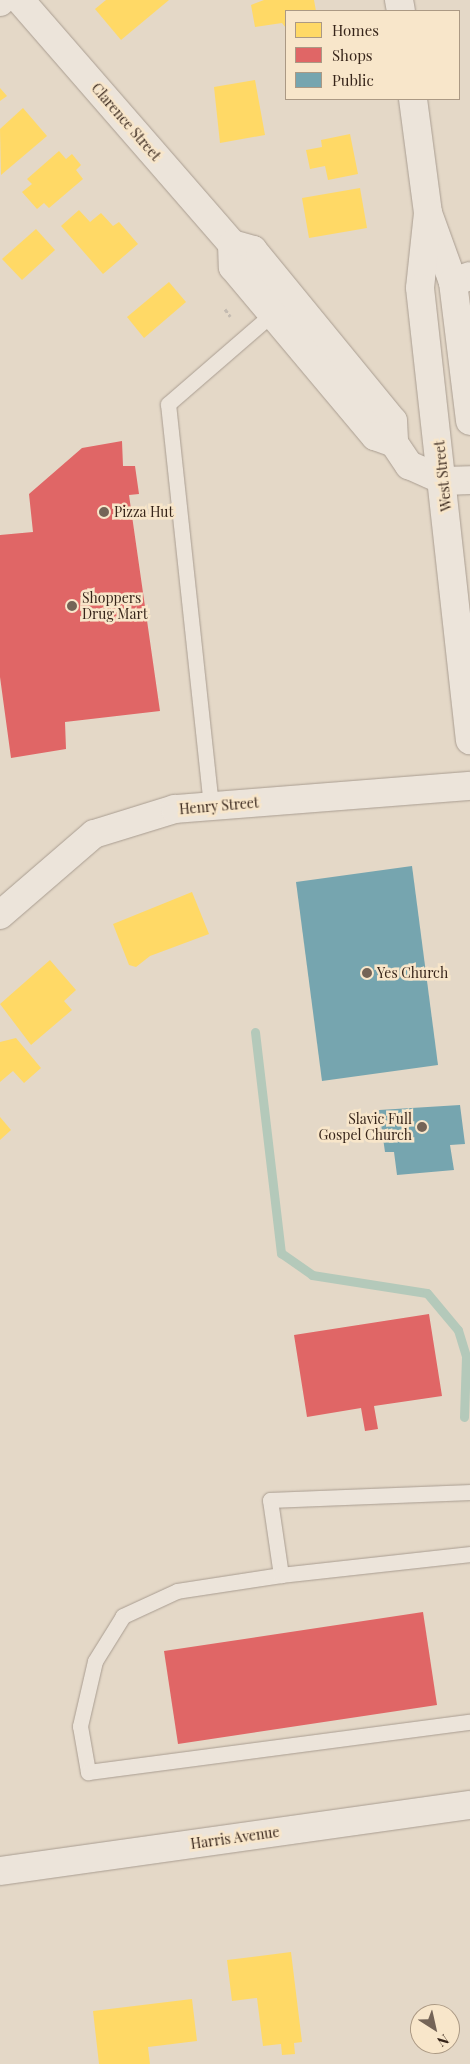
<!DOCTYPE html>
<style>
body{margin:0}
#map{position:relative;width:470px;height:2064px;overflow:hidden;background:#e4d8c7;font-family:"Playfair Display",serif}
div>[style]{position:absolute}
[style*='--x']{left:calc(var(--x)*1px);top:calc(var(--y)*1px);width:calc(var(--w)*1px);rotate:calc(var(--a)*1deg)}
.homes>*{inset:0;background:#ffd966}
.shops>*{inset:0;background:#e06666}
.public>*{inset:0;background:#76a5af}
.stream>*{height:9px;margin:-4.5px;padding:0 4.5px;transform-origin:4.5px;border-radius:4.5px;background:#b4c9ba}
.path>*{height:3px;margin-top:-1.5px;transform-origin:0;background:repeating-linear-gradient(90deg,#c4bbb1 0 4px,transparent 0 6.5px)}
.roads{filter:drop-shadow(0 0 1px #a99d91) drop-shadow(0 0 1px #a99d91)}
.service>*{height:15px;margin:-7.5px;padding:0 7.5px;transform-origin:7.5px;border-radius:7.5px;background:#ece4da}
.minor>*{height:28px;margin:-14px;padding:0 14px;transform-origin:14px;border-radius:14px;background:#ece4da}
.secondary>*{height:28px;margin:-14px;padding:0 14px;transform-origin:14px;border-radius:14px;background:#ece4da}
.dots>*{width:14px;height:14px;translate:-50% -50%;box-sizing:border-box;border:2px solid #f8e6ca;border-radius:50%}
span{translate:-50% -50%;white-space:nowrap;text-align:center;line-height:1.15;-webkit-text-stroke:5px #f8e6ca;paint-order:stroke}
.street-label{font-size:14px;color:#37251a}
.poi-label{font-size:14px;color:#37251a}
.left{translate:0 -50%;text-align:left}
.right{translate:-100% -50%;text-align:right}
.legend{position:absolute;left:285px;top:10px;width:175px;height:90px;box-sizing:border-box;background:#f8e6ca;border:1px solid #ab9984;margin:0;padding:6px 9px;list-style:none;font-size:15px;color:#37251a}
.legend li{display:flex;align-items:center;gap:10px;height:25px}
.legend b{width:25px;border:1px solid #ab9984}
.north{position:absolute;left:410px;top:2004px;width:50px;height:50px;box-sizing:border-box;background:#f8e6ca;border:1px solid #ab9984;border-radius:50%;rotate:145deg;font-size:14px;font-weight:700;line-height:20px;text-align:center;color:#37251a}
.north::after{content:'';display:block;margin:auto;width:18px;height:22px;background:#746457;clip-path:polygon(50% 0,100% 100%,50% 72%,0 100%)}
</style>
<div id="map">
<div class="homes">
<div style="clip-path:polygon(106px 0,169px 0,121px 40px,95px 9px)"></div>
<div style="clip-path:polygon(264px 0,314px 0,316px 11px,286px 11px,286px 28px,282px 23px,255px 27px,251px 5px)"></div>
<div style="clip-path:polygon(255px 80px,265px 135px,220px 143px,214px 87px)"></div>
<div style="clip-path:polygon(0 88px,7px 96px,0 101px)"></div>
<div style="clip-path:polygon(23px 108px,47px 136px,1px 175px,0 129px)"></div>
<div style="clip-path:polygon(350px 134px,358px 174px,328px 180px,325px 166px,310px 169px,306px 150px,322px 147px,321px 140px)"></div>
<div style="clip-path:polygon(59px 151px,66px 159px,72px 154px,81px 165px,76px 170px,83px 179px,49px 208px,44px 203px,37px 209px,22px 192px,32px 184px,27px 179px)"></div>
<div style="clip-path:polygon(360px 188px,367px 228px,309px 238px,302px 198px)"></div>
<div style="clip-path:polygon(79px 210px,90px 222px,101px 213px,113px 226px,119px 222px,138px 244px,103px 274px,61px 226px)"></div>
<div style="clip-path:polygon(36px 229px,55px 250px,22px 280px,2px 259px)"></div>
<div style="clip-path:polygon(169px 282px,186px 302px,144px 338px,127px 317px)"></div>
<div style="clip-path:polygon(192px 892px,209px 934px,150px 956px,136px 967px,129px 965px,113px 924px)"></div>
<div style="clip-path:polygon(50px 960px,76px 990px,64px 1001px,72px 1010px,31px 1045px,0 1004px)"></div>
<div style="clip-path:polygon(16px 1038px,41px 1068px,24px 1083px,13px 1071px,0 1082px,0 1042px)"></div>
<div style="clip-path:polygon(0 1117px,11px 1130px,0 1140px)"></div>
<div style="clip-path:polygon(291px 1952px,302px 2042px,294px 2043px,295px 2054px,282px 2055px,281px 2044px,263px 2046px,257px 1998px,232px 2001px,227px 1960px)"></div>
<div style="clip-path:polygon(192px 1999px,197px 2041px,148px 2047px,150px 2064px,99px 2064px,93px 2011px)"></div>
</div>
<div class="shops">
<div style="clip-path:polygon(122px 441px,123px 466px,135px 466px,139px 494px,129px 495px,160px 711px,65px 722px,66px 749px,11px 758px,0 677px,0 535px,33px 532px,29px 494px,82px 448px)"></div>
<div style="clip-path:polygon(429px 1314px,442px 1396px,374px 1406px,378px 1429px,365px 1431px,361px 1408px,307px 1417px,294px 1335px)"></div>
<div style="clip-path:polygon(423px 1612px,437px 1705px,178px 1744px,164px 1651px)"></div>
</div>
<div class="public">
<div style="clip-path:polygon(412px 866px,438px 1065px,322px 1081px,296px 882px)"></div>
<div style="clip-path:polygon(460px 1105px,465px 1144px,450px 1145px,454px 1170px,397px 1175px,394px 1152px,385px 1152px,379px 1110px)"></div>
</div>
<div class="stream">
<div style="--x:255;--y:1032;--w:223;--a:83.3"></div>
<div style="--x:281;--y:1253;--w:38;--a:35"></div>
<div style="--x:312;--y:1275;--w:116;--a:8.9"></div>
<div style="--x:427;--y:1293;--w:48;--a:50"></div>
<div style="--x:458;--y:1330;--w:28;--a:73"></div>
<div style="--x:466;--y:1357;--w:60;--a:91.9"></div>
</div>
<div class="path">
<div style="--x:225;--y:309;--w:9;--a:54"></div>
</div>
<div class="roads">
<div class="service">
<div style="--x:211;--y:806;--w:404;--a:-96.1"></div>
<div style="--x:168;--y:404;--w:139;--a:-40.9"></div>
<div style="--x:470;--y:1492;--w:200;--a:177.7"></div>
<div style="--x:270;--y:1500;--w:76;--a:81.7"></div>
<div style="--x:281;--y:1575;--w:105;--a:171.3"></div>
<div style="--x:177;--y:1591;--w:60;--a:155.2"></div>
<div style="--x:123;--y:1616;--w:53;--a:121.9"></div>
<div style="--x:95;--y:1661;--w:67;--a:103"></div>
<div style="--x:80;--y:1726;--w:47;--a:80.1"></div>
<div style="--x:88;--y:1772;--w:385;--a:-7.5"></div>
<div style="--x:281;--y:1575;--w:190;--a:-6.3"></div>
</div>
<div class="minor">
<div style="--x:0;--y:2;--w:3;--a:-45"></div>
<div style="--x:453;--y:282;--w:18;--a:-19"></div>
<div style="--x:0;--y:1871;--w:475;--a:-8"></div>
</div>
<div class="secondary">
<div style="--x:20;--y:0;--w:323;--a:49"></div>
<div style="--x:232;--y:244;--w:22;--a:16"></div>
<div style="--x:253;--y:250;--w:221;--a:50.7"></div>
<div style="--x:393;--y:421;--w:22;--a:87"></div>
<div style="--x:394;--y:443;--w:27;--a:56"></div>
<div style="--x:409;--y:465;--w:39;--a:24"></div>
<div style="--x:445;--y:481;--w:25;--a:-2"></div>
<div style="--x:399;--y:0;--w:11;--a:80"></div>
<div style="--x:413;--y:99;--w:115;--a:82.5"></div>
<div style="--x:428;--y:213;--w:73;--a:70.1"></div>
<div style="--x:453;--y:282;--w:140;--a:83"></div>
<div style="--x:428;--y:213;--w:75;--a:96.1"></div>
<div style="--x:420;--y:288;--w:455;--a:83.7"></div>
<div style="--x:232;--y:244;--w:23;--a:88"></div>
<div style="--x:233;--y:267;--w:221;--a:50"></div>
<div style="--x:375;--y:436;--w:20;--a:20"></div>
<div style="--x:0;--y:915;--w:124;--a:-40.8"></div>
<div style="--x:94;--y:834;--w:85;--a:-17.2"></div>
<div style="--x:175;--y:809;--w:296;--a:-4.5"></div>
</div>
</div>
<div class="dots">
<div style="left:104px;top:512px;background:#746457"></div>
<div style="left:72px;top:606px;background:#746457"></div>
<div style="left:367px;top:973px;background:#746457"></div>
<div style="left:422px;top:1127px;background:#746457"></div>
</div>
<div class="street-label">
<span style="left:126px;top:122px;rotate:49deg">Clarence Street</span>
<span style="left:443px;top:476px;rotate:-96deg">West Street</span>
<span style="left:219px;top:806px;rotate:-5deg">Henry Street</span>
<span style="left:235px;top:1838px;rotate:-8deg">Harris Avenue</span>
</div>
<div class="poi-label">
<span class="left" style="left:114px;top:512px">Pizza Hut</span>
<span class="left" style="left:82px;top:606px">Shoppers<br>Drug Mart</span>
<span class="left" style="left:377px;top:973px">Yes Church</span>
<span class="right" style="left:412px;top:1127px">Slavic Full<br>Gospel Church</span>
</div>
<ul class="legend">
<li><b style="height:14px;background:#ffd966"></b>Homes</li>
<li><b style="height:14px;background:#e06666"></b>Shops</li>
<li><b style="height:14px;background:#76a5af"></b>Public</li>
</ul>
<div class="north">N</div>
</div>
